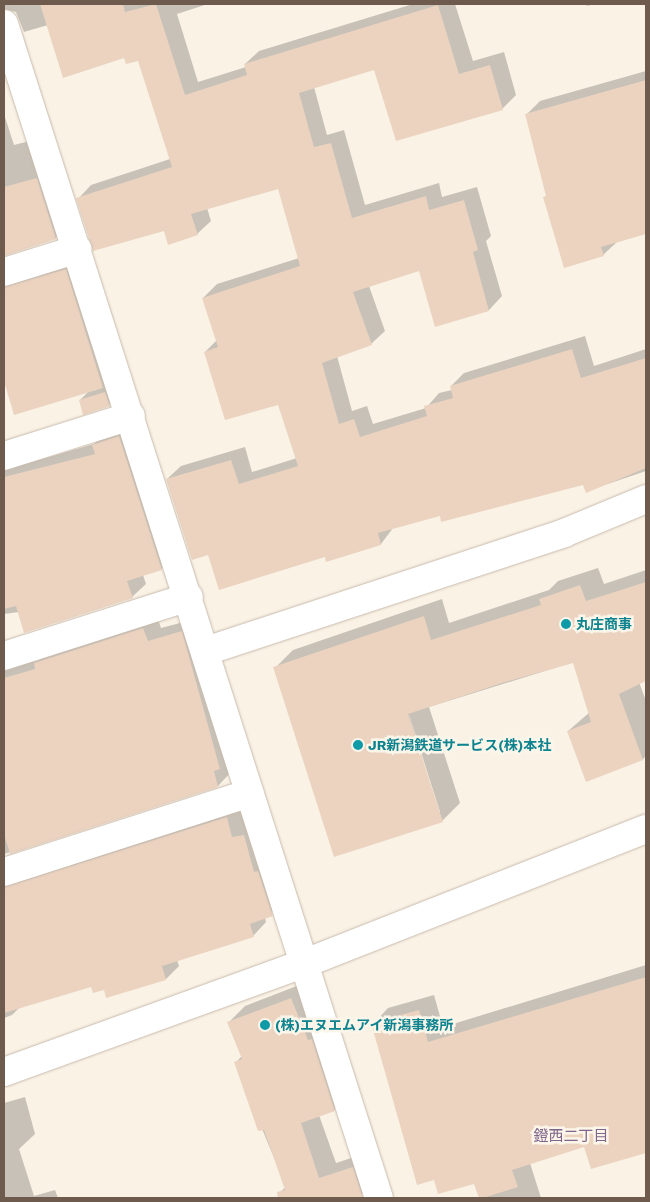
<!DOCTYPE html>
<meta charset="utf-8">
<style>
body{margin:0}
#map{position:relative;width:650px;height:1202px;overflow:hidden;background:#f9f2e5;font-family:"Work Sans","Noto Sans JP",sans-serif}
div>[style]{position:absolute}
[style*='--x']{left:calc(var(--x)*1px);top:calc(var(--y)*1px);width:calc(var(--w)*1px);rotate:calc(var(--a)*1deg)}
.shadow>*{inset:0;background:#0003}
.building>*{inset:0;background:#ebd3c0}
.roads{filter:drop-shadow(0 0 1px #c8baac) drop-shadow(0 0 1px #c8baac)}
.street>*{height:28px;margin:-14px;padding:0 14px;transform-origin:14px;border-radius:14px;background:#fff}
.dots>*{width:14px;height:14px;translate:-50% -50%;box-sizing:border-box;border:2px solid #fcf6ea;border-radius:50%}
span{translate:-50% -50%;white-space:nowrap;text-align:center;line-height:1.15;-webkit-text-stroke:5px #fcf6ea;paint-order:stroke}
.culture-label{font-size:14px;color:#0d838f;font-weight:700}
.left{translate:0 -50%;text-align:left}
.neighbourhood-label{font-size:15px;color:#80668b}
.frame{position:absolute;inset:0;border:5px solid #6e5b4d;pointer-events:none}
</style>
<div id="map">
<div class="shadow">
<div style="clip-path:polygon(4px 4px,208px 4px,177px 14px,198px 82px,246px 67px,245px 64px,259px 51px,413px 4px,455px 4px,473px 61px,504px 52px,516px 95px,502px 109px,375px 68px,314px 87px,327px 135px,344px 130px,365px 205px,439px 183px,442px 197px,477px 187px,491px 236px,486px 241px,502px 296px,489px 310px,435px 325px,420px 270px,369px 286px,385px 331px,371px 344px,337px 356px,352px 411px,367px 406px,373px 424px,426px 408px,439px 393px,452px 390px,451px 386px,464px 373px,585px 336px,594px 366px,646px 349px,646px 471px,587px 491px,584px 483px,440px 515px,393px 528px,381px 544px,326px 556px,209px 554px,167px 479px,181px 466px,245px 447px,252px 472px,297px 458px,279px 403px,205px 352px,217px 340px,203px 298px,217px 284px,299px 258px,279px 188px,207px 208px,211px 221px,197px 234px,165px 229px,78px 199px,91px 185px,170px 159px,139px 59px,125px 57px,48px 25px,24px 32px,16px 12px,4px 9px)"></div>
<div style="clip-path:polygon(586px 4px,595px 4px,587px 6px)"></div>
<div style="clip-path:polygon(646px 71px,646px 233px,617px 242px,603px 255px,545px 197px,547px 195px,527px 114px,540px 101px)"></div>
<div style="clip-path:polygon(4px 114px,14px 145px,41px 138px,69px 225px,56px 238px,4px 254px)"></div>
<div style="clip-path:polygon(79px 256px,123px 392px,109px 405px,80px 400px,89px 391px,14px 413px,4px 376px,4px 265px)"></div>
<div style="clip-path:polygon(133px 423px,175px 555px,161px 569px,143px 575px,146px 584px,132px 597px,4px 614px,4px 470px,94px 444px,108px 431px)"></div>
<div style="clip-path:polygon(evenodd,598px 568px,604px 584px,646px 570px,646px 680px,639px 682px,646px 701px,646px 756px,643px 759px,568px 731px,590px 712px,574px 662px,429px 707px,460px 803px,442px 821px,275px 668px,293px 650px,442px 599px,449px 623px,549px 590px,558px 581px,598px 568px,407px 708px,440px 812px,438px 812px,407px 708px)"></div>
<div style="clip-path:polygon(157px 616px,161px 628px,195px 619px,231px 772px,218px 786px,4px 854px,4px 670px,39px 660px,48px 650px)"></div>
<div style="clip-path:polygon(240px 805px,285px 902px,265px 918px,266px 922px,253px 936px,177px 960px,179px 966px,166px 979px,105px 988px,92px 985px,21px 1006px,12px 1015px,4px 1018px,4px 862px)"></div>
<div style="clip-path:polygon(646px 965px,646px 1123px,530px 1163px,541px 1198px,480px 1198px,475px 1182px,435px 1179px,373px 1024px,388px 1008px,434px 995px,443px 1027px)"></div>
<div style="clip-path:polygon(307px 982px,350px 1094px,334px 1110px,319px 1115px,336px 1163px,369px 1152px,378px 1179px,358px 1198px,282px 1198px,280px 1192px,286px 1187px,235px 1063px,242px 1056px,229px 1022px,245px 1006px)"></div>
<div style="clip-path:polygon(25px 1097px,35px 1134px,19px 1149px,34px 1196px,55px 1190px,58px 1198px,4px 1198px,4px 1103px)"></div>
</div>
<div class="building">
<div style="clip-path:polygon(40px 4px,123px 4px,125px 12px,156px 4px,185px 95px,247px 75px,244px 64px,438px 5px,459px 74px,490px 65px,503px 110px,396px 141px,374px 70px,299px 93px,314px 147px,331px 143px,352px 218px,426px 196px,429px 210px,464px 200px,478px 250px,473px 252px,489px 311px,435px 327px,419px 271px,353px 292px,372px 345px,322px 363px,339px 424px,354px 419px,360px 437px,427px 416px,424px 406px,453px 398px,450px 386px,572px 349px,581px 378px,646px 358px,646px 468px,586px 493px,583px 485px,441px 522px,440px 516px,378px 533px,381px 545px,326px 562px,325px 557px,219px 590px,208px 555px,192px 560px,166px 479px,231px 460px,239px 484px,298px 466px,278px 405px,225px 420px,204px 352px,218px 347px,202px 298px,300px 266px,278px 189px,191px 214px,198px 235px,168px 245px,164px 231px,93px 251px,76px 198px,172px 167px,138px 61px,126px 64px,124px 58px,63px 78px)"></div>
<div style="clip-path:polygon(646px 80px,646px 234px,601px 247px,604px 256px,564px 268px,543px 197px,546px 196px,525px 114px)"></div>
<div style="clip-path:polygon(37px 178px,56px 239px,4px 256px,4px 187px)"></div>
<div style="clip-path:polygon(66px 269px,103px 388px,14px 415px,4px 381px,4px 287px)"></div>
<div style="clip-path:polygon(105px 392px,110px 406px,83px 415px,79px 400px)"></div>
<div style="clip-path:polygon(119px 436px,162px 570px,127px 581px,133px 598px,24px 633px,16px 606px,4px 609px,4px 477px,95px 454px,92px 445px)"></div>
<div style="clip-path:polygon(646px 582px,646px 681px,619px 694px,643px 760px,586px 782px,567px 731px,591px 722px,573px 663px,502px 683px,408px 714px,443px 822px,334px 857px,273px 667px,424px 616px,431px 640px,541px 605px,539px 599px,580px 585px,586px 601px)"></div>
<div style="clip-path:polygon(143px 628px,148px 641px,182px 631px,220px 769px,214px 771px,218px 787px,10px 854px,4px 834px,4px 678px,35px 669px,34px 663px)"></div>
<div style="clip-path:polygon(227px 817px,232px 837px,244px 835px,254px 872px,258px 871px,273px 916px,250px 924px,254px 937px,162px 966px,166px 980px,106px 998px,104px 990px,93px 993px,91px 987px,4px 1013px,4px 887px)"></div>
<div style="clip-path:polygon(646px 977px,646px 1153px,591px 1169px,584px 1147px,512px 1170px,518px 1187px,483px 1198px,479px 1198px,474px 1184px,438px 1194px,434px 1180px,417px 1185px,371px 1023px,419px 1010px,428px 1042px)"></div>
<div style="clip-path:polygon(291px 998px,308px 1040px,312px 1039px,335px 1111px,301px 1123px,319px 1178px,353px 1167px,363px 1198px,278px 1198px,277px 1192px,285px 1190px,264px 1130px,258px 1131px,234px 1062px,242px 1059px,227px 1022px)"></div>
</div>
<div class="roads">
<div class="street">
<div style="--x:4;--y:24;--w:1232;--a:72.29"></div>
<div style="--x:4;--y:272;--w:77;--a:-17.3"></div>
<div style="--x:4;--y:456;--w:133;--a:-17.5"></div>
<div style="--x:206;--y:651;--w:377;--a:-18.2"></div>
<div style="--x:564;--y:533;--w:89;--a:-22.5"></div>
<div style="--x:4;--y:656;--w:194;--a:-17.7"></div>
<div style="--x:4;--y:872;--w:258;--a:-17.8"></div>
<div style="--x:4;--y:1072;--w:318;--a:-19.9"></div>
<div style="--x:303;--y:964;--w:369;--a:-21.5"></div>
</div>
</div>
<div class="dots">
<div style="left:566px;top:624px;background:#0f9aa8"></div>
<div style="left:358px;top:745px;background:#0f9aa8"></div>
<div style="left:265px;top:1025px;background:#0f9aa8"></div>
</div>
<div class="culture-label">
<span class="left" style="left:576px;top:624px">丸庄商事</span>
<span class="left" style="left:368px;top:745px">JR新潟鉄道サービス(株)本社</span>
<span class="left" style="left:275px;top:1025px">(株)エヌエムアイ新潟事務所</span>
</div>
<div class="neighbourhood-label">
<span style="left:571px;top:1137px">鐙西二丁目</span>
</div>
<div class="frame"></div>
</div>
